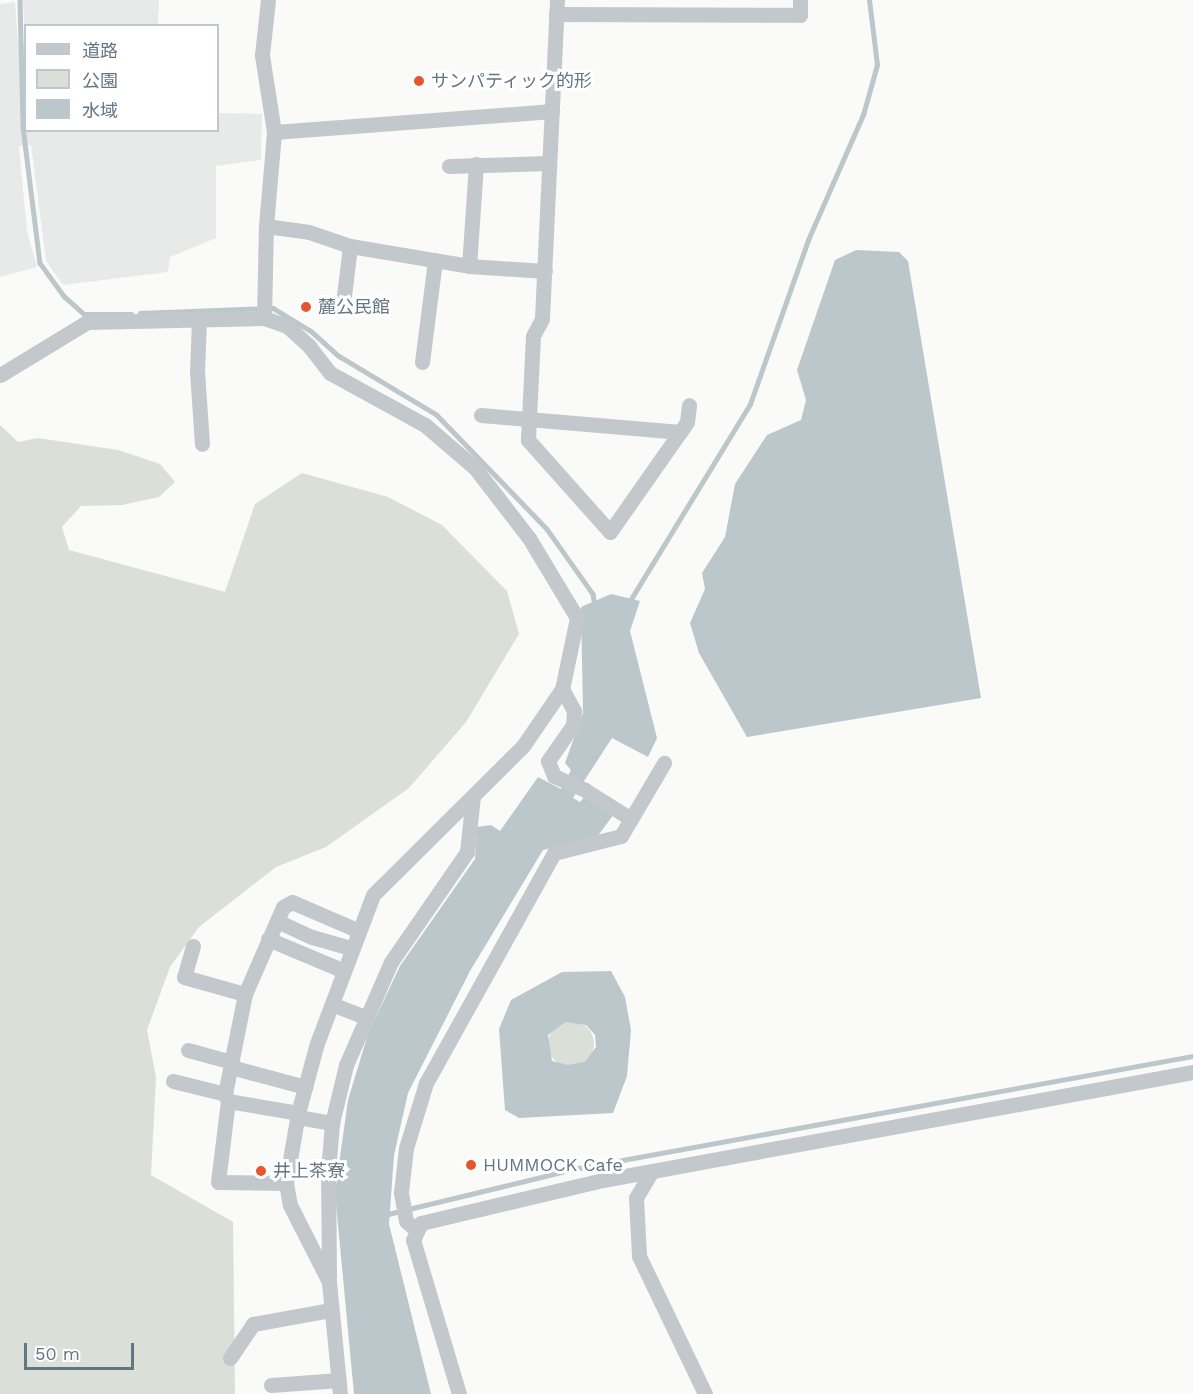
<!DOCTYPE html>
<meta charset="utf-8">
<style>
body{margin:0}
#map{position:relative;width:1193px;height:1394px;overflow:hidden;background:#fafaf8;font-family:"Work Sans","Noto Sans JP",sans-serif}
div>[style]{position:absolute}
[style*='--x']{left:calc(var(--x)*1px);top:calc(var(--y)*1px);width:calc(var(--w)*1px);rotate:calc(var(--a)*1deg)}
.built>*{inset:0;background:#e8e9e9}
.green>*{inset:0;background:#dadfd7}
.round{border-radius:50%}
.water>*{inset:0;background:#bbc7cb}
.stream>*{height:4.5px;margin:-2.25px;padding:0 2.25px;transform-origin:2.25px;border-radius:2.25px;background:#bbc7cb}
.street>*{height:15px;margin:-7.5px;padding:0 7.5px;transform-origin:7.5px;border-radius:7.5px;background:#c3c8cc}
.dots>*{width:16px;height:16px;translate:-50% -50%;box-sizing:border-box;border:3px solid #fff;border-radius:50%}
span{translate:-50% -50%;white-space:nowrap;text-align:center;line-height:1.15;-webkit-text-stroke:6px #fff;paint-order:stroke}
.poi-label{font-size:18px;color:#657683}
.left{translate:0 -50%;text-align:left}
.legend{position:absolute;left:24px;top:24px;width:195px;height:108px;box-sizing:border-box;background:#fff;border:2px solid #c1c8cd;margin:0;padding:8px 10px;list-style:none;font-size:18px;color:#657683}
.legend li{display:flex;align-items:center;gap:12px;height:30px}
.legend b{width:30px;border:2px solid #c1c8cd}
.scale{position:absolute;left:24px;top:1343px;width:110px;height:27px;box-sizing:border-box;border:3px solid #657683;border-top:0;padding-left:8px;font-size:18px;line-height:21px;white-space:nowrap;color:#657683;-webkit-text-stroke:4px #fff;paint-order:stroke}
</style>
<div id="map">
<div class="built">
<div style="clip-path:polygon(23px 0,159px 0,158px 25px,26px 26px,26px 130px,218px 130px,218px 88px,219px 113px,262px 114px,261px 160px,216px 166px,216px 238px,170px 257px,168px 272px,63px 285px,46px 261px,31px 145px,19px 146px,27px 231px,37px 267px,0 277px,0 4px,15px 2px,18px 42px,25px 43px)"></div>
</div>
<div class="green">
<div style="clip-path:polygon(0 425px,18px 442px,38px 438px,118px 450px,160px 464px,175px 482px,159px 497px,122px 505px,81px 506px,62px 527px,69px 550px,225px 592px,255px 504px,302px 473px,388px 497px,442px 525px,507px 591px,519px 634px,466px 722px,409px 788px,326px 847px,276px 867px,199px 927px,170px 967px,147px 1030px,156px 1077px,151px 1175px,233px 1222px,235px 1394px,0 1394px)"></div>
<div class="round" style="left:548px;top:1021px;width:46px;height:46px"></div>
</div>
<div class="water">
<div style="clip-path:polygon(856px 250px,899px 252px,908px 261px,981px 698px,747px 737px,699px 653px,690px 623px,705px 589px,702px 573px,725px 537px,735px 484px,767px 435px,801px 420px,806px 400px,797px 370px,835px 260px)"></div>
<div style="clip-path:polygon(611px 594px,640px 601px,630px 631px,657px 738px,648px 757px,612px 738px,573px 798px,580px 802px,585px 796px,614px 814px,597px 837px,543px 850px,470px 971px,408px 1093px,394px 1155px,389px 1224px,431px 1394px,354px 1394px,335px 1193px,348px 1100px,368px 1034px,400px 966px,475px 859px,477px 827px,491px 825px,500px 831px,538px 777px,561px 789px,571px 770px,565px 763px,583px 713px,581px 607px)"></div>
<div style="clip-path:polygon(evenodd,611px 971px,625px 997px,631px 1030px,627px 1076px,613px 1113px,519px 1118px,505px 1110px,499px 1029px,511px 1000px,562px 972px,611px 971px,565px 1022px,586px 1025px,595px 1035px,596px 1047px,585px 1062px,568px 1065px,552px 1061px,548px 1035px,565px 1022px)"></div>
</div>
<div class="stream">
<div style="--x:20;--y:0;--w:127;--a:88.6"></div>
<div style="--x:23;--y:127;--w:137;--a:82.9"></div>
<div style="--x:40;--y:263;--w:41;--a:54"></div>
<div style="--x:64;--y:296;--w:27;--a:42"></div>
<div style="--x:84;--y:314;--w:48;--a:0"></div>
<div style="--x:140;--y:313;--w:133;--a:-2.2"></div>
<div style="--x:273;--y:308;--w:44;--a:31.2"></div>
<div style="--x:311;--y:331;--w:38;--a:42"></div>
<div style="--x:339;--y:356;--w:114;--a:31"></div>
<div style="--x:437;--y:415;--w:158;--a:46"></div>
<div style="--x:547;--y:529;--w:80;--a:54.7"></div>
<div style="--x:593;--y:594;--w:12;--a:81"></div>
<div style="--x:628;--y:604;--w:234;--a:-58.6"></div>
<div style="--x:750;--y:404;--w:174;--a:-70.5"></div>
<div style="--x:808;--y:240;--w:137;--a:-66.3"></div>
<div style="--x:863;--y:115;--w:52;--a:-74.4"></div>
<div style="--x:877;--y:65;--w:65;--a:-97"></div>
<div style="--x:384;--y:1215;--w:201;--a:-13.6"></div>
<div style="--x:579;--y:1168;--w:624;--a:-10.34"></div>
</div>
<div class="street">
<div style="--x:557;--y:0;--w:319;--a:92.7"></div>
<div style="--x:542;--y:319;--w:19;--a:118"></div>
<div style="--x:533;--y:336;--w:104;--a:92.8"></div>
<div style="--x:528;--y:440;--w:123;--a:48.3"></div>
<div style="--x:610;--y:532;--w:134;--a:-55"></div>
<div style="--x:687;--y:422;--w:17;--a:-83"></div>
<div style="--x:556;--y:14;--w:244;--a:0.2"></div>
<div style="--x:800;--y:15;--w:15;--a:-90"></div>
<div style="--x:274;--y:132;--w:279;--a:-4.3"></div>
<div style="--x:476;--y:164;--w:102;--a:93.9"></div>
<div style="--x:469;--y:266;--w:76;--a:3.8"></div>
<div style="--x:449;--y:166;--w:100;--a:-1.7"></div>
<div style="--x:266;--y:226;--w:43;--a:7.9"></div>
<div style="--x:309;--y:232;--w:43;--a:18.9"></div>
<div style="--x:350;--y:246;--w:121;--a:9.5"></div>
<div style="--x:343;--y:304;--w:58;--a:-83.1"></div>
<div style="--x:264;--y:318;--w:92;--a:-88.8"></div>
<div style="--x:266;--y:226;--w:94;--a:-85.1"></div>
<div style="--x:274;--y:132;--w:78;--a:-98.9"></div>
<div style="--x:262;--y:55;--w:55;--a:-83.8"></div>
<div style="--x:199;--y:320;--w:51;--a:92.2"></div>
<div style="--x:197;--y:371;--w:73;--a:86.1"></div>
<div style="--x:422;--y:362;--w:103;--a:-82.7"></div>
<div style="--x:0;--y:375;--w:102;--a:-31.3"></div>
<div style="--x:87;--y:322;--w:177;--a:-1.3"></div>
<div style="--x:264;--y:318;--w:24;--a:19"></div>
<div style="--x:287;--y:326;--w:30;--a:42"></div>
<div style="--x:309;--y:346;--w:34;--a:52"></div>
<div style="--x:330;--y:373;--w:108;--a:28.7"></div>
<div style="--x:425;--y:425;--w:66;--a:40.7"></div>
<div style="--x:475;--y:468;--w:88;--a:52.4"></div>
<div style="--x:529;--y:538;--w:93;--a:59"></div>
<div style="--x:577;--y:618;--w:73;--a:101.9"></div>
<div style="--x:562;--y:689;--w:69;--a:124.4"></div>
<div style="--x:523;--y:746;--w:211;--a:135.2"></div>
<div style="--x:373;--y:895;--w:158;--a:110.7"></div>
<div style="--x:317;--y:1043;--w:73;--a:105.2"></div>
<div style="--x:298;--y:1113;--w:71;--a:99.7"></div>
<div style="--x:286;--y:1183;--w:22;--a:80"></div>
<div style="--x:290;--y:1205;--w:86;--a:63.1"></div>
<div style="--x:329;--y:1282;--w:113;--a:84.4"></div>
<div style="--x:481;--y:415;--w:200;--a:4.9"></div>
<div style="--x:562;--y:689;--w:25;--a:61"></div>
<div style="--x:574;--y:711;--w:14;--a:94"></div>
<div style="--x:573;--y:725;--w:44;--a:124.8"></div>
<div style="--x:548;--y:761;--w:16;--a:68"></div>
<div style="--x:554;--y:776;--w:34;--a:24"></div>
<div style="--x:585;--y:790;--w:54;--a:32.2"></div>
<div style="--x:277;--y:921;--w:38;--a:25"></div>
<div style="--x:312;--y:937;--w:41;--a:15.8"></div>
<div style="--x:268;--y:939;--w:82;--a:22.8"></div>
<div style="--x:193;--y:946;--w:32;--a:106"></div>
<div style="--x:184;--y:977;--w:63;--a:15.6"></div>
<div style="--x:334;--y:1005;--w:34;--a:21"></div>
<div style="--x:188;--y:1050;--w:46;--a:15.3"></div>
<div style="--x:231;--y:1067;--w:77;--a:15.1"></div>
<div style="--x:173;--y:1081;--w:54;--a:14"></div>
<div style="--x:228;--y:1101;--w:71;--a:9.7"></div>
<div style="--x:298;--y:1117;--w:35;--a:10"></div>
<div style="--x:652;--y:1171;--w:31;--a:121"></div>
<div style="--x:636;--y:1198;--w:58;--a:87"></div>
<div style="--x:639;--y:1256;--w:153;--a:64.4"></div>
<div style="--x:286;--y:1183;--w:68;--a:-179.2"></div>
<div style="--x:218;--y:1182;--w:82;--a:-83"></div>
<div style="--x:228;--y:1101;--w:8;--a:-113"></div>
<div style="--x:225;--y:1094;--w:102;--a:-78.7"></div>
<div style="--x:245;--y:994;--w:95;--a:-66.4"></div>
<div style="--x:283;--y:907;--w:10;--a:-29"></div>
<div style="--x:292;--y:902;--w:71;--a:23.3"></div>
<div style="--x:416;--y:1230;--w:13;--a:-138"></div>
<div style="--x:406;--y:1221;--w:29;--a:-100"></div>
<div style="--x:401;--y:1192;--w:44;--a:-83.5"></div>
<div style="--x:406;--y:1148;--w:68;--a:-72.9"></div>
<div style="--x:426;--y:1083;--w:263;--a:-60.9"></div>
<div style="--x:554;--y:853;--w:69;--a:-14.2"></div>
<div style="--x:621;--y:836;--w:85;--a:-59.5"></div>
<div style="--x:329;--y:1277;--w:106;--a:-90.5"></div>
<div style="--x:328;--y:1171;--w:48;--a:-85.2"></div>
<div style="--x:332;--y:1123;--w:60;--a:-76.4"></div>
<div style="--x:346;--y:1065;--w:112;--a:-66.4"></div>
<div style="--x:391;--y:962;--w:134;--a:-55.4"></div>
<div style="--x:467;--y:852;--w:56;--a:-83.9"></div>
<div style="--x:230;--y:1358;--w:41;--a:-55.9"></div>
<div style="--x:253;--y:1324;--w:78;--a:-10.3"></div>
<div style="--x:271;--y:1385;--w:68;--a:-4.2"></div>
<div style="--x:459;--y:1394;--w:161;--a:-106.6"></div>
<div style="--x:413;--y:1240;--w:19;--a:-65"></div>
<div style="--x:421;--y:1223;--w:187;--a:-13.3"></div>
<div style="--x:603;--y:1180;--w:600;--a:-10.37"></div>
</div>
<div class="dots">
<div style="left:419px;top:81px;background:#e4572e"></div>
<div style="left:306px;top:307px;background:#e4572e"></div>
<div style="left:471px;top:1165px;background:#e4572e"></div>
<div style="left:261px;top:1171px;background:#e4572e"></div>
</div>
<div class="poi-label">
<span class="left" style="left:431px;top:81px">サンパティック的形</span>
<span class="left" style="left:318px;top:307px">麓公民館</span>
<span class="left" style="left:483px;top:1165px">HUMMOCK Cafe</span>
<span class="left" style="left:273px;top:1171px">井上茶寮</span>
</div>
<ul class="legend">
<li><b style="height:8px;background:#c3c8cc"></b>道路</li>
<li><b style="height:16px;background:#dadfd7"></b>公園</li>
<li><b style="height:16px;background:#bbc7cb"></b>水域</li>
</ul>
<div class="scale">50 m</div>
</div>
